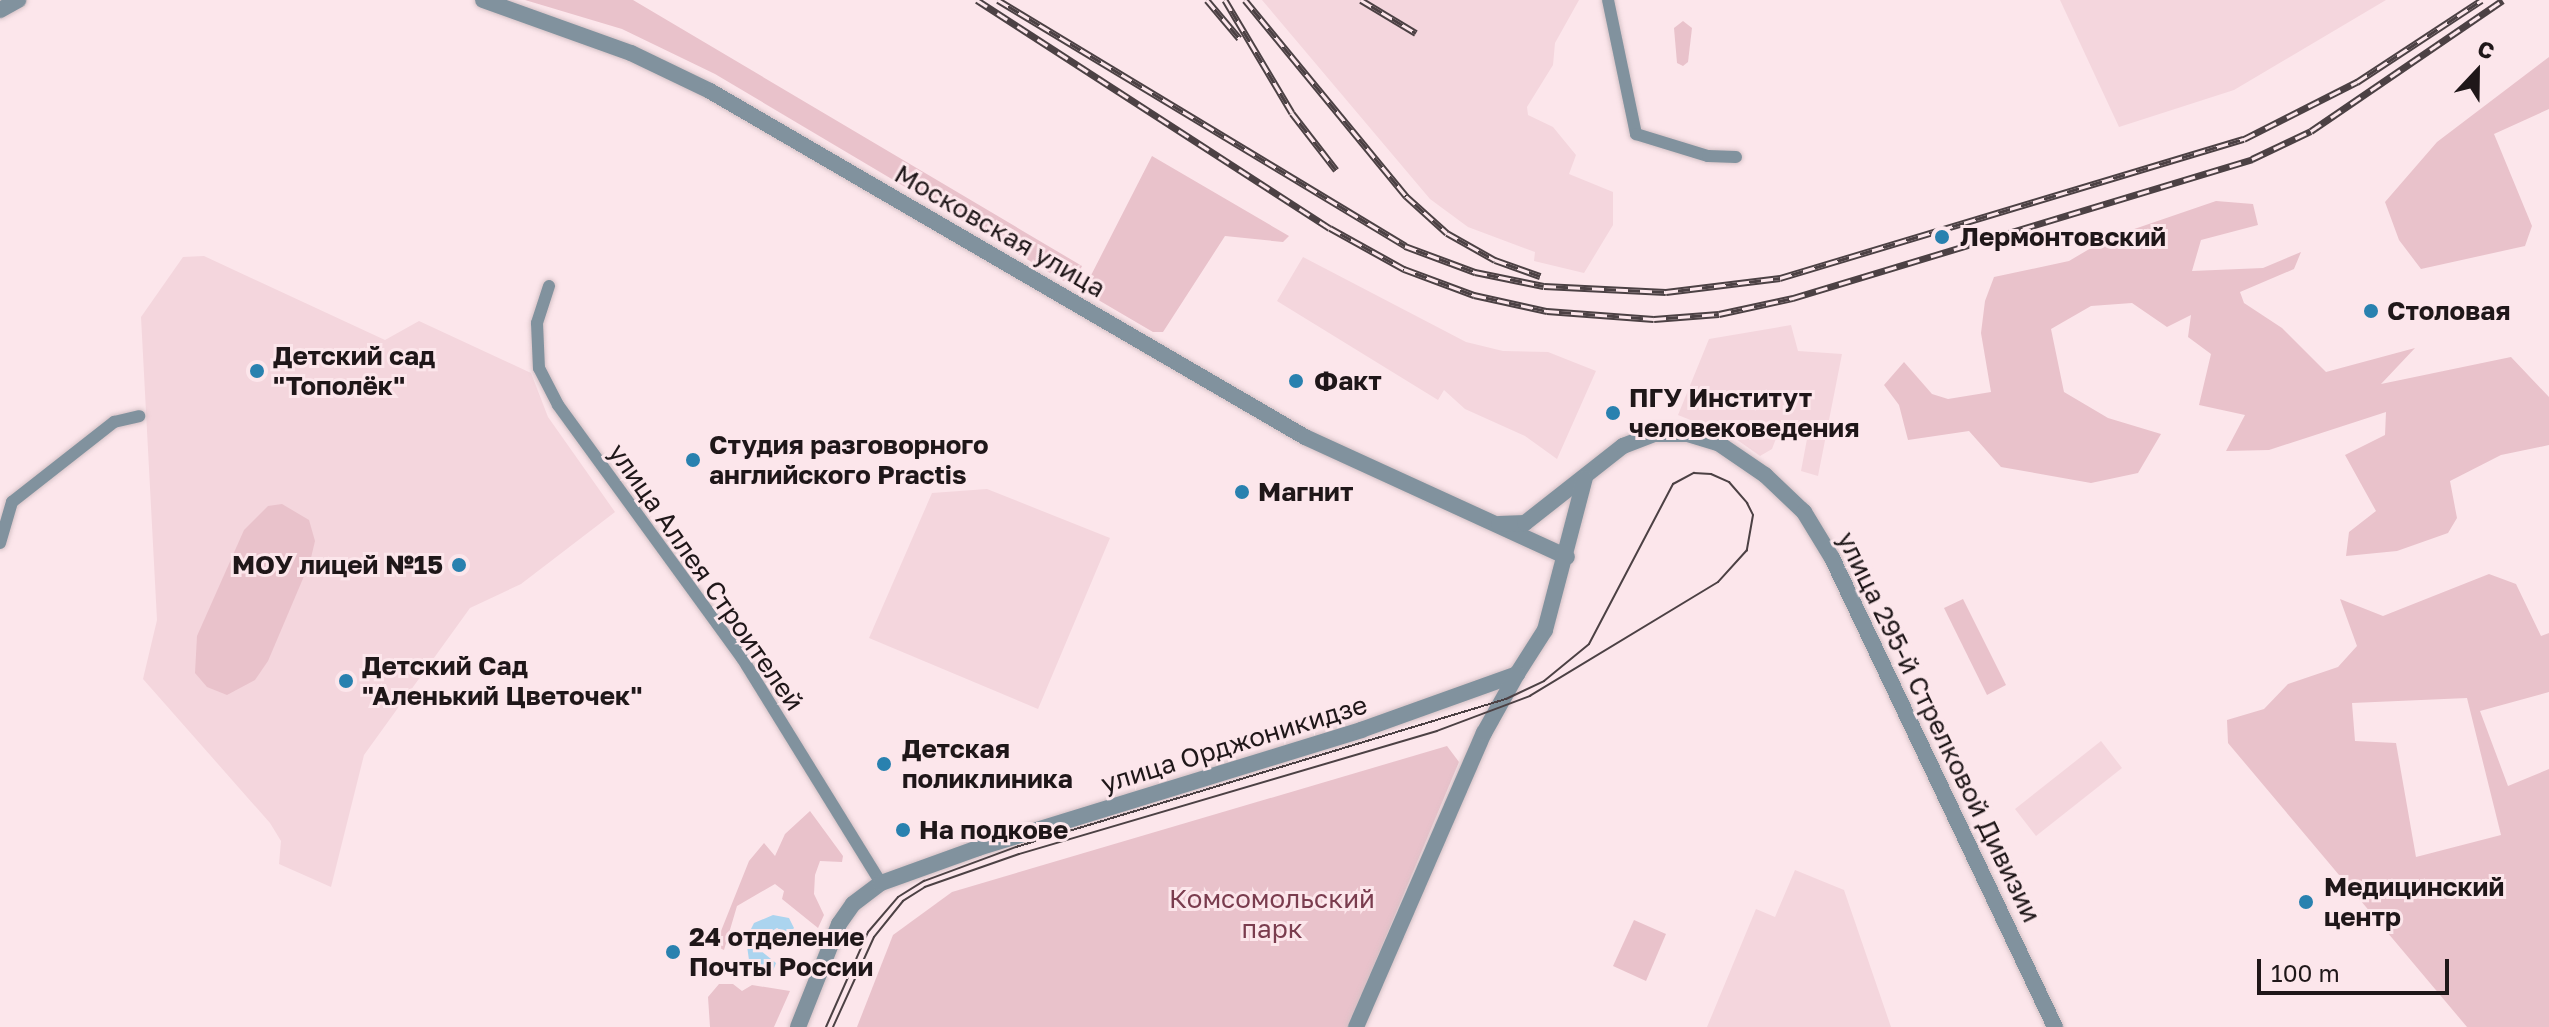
<!DOCTYPE html>
<meta charset="utf-8">
<style>
body{margin:0}
#map{position:relative;width:2549px;height:1027px;overflow:hidden;background:#fce6eb;font-family:"Golos Text",sans-serif}
div>[style]{position:absolute}
[style*='--x']{left:calc(var(--x)*1px);top:calc(var(--y)*1px);width:calc(var(--w)*1px);rotate:calc(var(--a)*1deg)}
.built>*{inset:0;background:#f4d6dd}
.green>*{inset:0;background:#e9c2cb}
.water>*{inset:0;background:#abd4ef}
.roads{filter:drop-shadow(0 0 2px #d4c1c5) drop-shadow(0 0 2px #d4c1c5)}
.minor>*{height:12px;margin:-6px;padding:0 6px;transform-origin:6px;border-radius:6px;background:#81929e}
.tertiary>*{height:16px;margin:-8px;padding:0 8px;transform-origin:8px;border-radius:8px;background:#81929e}
.tram>*{height:2px;margin:-1px;padding:0 1px;transform-origin:1px;border-radius:1px;background:#4c4144}
.rail>*{height:7px;margin-top:-3.5px;transform-origin:0;background:repeating-linear-gradient(90deg,#fce6eb 0 12px,#4c4144 0 24px);box-sizing:border-box;border-block:2px solid #4c4144}
.dots>*{width:22px;height:22px;translate:-50% -50%;box-sizing:border-box;border:4px solid #fce6eb;border-radius:50%}
span{translate:-50% -50%;white-space:nowrap;text-align:center;line-height:1.15;-webkit-text-stroke:6px #fce6eb;paint-order:stroke}
.street-label{font-size:26px;color:#1f1719}
.poi-label{font-size:26px;color:#1f1719;font-weight:700}
.left{translate:0 -50%;text-align:left}
.right{translate:-100% -50%;text-align:right}
.park-label{font-size:26px;color:#7a3c4e}
.north{position:absolute;left:2437px;top:32px;width:80px;height:80px;-webkit-text-stroke:6px #fce6eb;paint-order:stroke;rotate:22deg;font-size:22px;font-weight:700;line-height:32px;text-align:center;color:#1f1719}
.north::after{content:'';display:block;margin:auto;width:28px;height:36px;background:#1f1719;clip-path:polygon(50% 0,100% 100%,50% 72%,0 100%)}
.scale{position:absolute;left:2257px;top:959px;width:192px;height:36px;box-sizing:border-box;border:4px solid #1f1719;border-top:0;padding-left:10px;font-size:24px;line-height:28px;white-space:nowrap;color:#1f1719;-webkit-text-stroke:6px #fce6eb;paint-order:stroke}
</style>
<div id="map">
<div class="built">
<div style="clip-path:polygon(1262px 0,1579px 0,1555px 43px,1553px 65px,1527px 107px,1528px 115px,1553px 127px,1576px 155px,1569px 174px,1613px 192px,1613px 225px,1584px 273px,1534px 261px,1535px 252px,1468px 227px,1430px 199px)"></div>
<div style="clip-path:polygon(2060px 0,2386px 0,2234px 90px,2119px 127px)"></div>
<div style="clip-path:polygon(204px 256px,385px 340px,419px 321px,531px 373px,548px 417px,615px 512px,521px 584px,470px 608px,364px 755px,331px 887px,279px 864px,281px 841px,270px 823px,143px 679px,157px 620px,141px 317px,183px 257px)"></div>
<div style="clip-path:polygon(1303px 257px,1466px 342px,1503px 351px,1548px 352px,1596px 371px,1557px 459px,1525px 436px,1465px 409px,1444px 390px,1438px 400px,1277px 301px)"></div>
<div style="clip-path:polygon(1791px 325px,1798px 351px,1842px 354px,1818px 476px,1801px 471px,1807px 439px,1780px 428px,1772px 449px,1760px 456px,1733px 437px,1678px 415px,1709px 339px)"></div>
<div style="clip-path:polygon(987px 489px,1110px 538px,1038px 709px,869px 638px,932px 493px)"></div>
<div style="clip-path:polygon(2101px 741px,2122px 768px,2036px 836px,2015px 809px)"></div>
<div style="clip-path:polygon(1795px 870px,1844px 890px,1891px 1027px,1707px 1027px,1756px 909px,1775px 917px)"></div>
</div>
<div class="green">
<div style="clip-path:polygon(525px 0,633px 0,1082px 266px,1072px 286px,715px 74px,622px 29px)"></div>
<div style="clip-path:polygon(1683px 21px,1692px 28px,1688px 62px,1683px 66px,1677px 63px,1674px 28px)"></div>
<div style="clip-path:polygon(2549px 57px,2549px 109px,2494px 134px,2532px 226px,2525px 246px,2421px 269px,2399px 240px,2385px 202px,2437px 142px)"></div>
<div style="clip-path:polygon(1152px 156px,1289px 236px,1283px 242px,1225px 236px,1163px 332px,1153px 332px,1083px 291px)"></div>
<div style="clip-path:polygon(2216px 201px,2253px 204px,2258px 225px,2201px 240px,2192px 271px,2263px 268px,2301px 252px,2294px 269px,2240px 292px,2244px 303px,2282px 328px,2326px 372px,2415px 348px,2381px 384px,2511px 357px,2549px 397px,2549px 445px,2501px 455px,2450px 481px,2457px 518px,2448px 533px,2397px 551px,2346px 556px,2349px 532px,2376px 511px,2345px 455px,2385px 435px,2386px 412px,2269px 450px,2226px 451px,2245px 415px,2199px 405px,2211px 354px,2188px 337px,2191px 315px,2167px 327px,2132px 303px,2091px 306px,2051px 329px,2064px 392px,2108px 418px,2161px 434px,2138px 473px,2091px 483px,2001px 467px,1969px 431px,1908px 440px,1899px 405px,1884px 385px,1904px 362px,1932px 394px,1948px 399px,1991px 392px,1981px 333px,1985px 301px,1994px 277px,2069px 261px,2108px 238px)"></div>
<div style="clip-path:polygon(282px 504px,309px 520px,315px 541px,310px 562px,268px 661px,255px 680px,227px 695px,207px 687px,195px 673px,197px 636px,244px 530px,268px 506px)"></div>
<div style="clip-path:polygon(evenodd,2489px 574px,2516px 584px,2541px 636px,2549px 633px,2549px 692px,2480px 711px,2508px 786px,2549px 769px,2549px 1027px,2467px 1027px,2228px 743px,2227px 720px,2264px 709px,2288px 684px,2338px 667px,2357px 646px,2340px 599px,2383px 616px,2489px 574px,2467px 698px,2501px 835px,2416px 857px,2396px 743px,2355px 741px,2352px 703px,2467px 698px)"></div>
<div style="clip-path:polygon(1963px 599px,2006px 685px,1987px 695px,1944px 608px)"></div>
<div style="clip-path:polygon(1447px 746px,1459px 762px,1348px 1027px,857px 1027px,893px 935px,952px 892px)"></div>
<div style="clip-path:polygon(810px 811px,843px 856px,842px 862px,820px 861px,815px 875px,814px 894px,824px 915px,818px 928px,782px 899px,784px 891px,775px 884px,737px 906px,724px 950px,715px 946px,749px 861px,764px 843px,775px 856px,785px 834px)"></div>
<div style="clip-path:polygon(1634px 920px,1666px 934px,1646px 981px,1613px 966px)"></div>
<div style="clip-path:polygon(719px 984px,733px 984px,742px 991px,752px 985px,790px 991px,774px 1027px,710px 1027px,708px 997px)"></div>
</div>
<div class="water">
<div style="clip-path:polygon(773px 915px,789px 918px,794px 928px,788px 935px,777px 928px,765px 935px,761px 951px,776px 963px,773px 971px,763px 974px,749px 960px,746px 939px,754px 923px)"></div>
</div>
<div class="roads">
<div class="minor">
<div style="--x:1608;--y:0;--w:137;--a:78.2"></div>
<div style="--x:1636;--y:134;--w:75;--a:17"></div>
<div style="--x:1708;--y:156;--w:28;--a:2"></div>
<div style="--x:549;--y:286;--w:39;--a:108"></div>
<div style="--x:537;--y:323;--w:45;--a:87.5"></div>
<div style="--x:539;--y:368;--w:42;--a:62.8"></div>
<div style="--x:558;--y:405;--w:313;--a:54"></div>
<div style="--x:742;--y:658;--w:264;--a:58.3"></div>
<div style="--x:0;--y:543;--w:43;--a:-73.7"></div>
<div style="--x:12;--y:502;--w:130;--a:-38.1"></div>
<div style="--x:114;--y:422;--w:26;--a:-13"></div>
</div>
<div class="tertiary">
<div style="--x:483;--y:0;--w:157;--a:19.7"></div>
<div style="--x:631;--y:53;--w:88;--a:25.7"></div>
<div style="--x:710;--y:91;--w:688;--a:30.18"></div>
<div style="--x:1305;--y:437;--w:288;--a:24.6"></div>
<div style="--x:0;--y:10;--w:21;--a:-29"></div>
<div style="--x:1499;--y:524;--w:26;--a:-2"></div>
<div style="--x:1525;--y:523;--w:125;--a:-38.2"></div>
<div style="--x:1623;--y:446;--w:34;--a:-21"></div>
<div style="--x:1655;--y:434;--w:33;--a:0"></div>
<div style="--x:1688;--y:434;--w:31;--a:17"></div>
<div style="--x:1718;--y:443;--w:57;--a:34.2"></div>
<div style="--x:1765;--y:475;--w:54;--a:43.5"></div>
<div style="--x:1804;--y:512;--w:54;--a:58.7"></div>
<div style="--x:1832;--y:558;--w:519;--a:64.57"></div>
<div style="--x:798;--y:1027;--w:111;--a:-68.3"></div>
<div style="--x:839;--y:924;--w:24;--a:-55"></div>
<div style="--x:853;--y:904;--w:35;--a:-37"></div>
<div style="--x:881;--y:883;--w:103;--a:-19.8"></div>
<div style="--x:978;--y:848;--w:401;--a:-17.1"></div>
<div style="--x:1361;--y:730;--w:166;--a:-19.7"></div>
<div style="--x:1517;--y:674;--w:52;--a:-57.5"></div>
<div style="--x:1545;--y:630;--w:157;--a:-75.3"></div>
<div style="--x:1356;--y:1027;--w:321;--a:-66.5"></div>
<div style="--x:1484;--y:733;--w:68;--a:-60.8"></div>
</div>
</div>
<div class="tram">
<div style="--x:826;--y:1027;--w:104;--a:-66.1"></div>
<div style="--x:868;--y:932;--w:46;--a:-49.4"></div>
<div style="--x:898;--y:897;--w:31;--a:-32"></div>
<div style="--x:924;--y:881;--w:98;--a:-20.3"></div>
<div style="--x:1016;--y:847;--w:512;--a:-16.81"></div>
<div style="--x:1506;--y:699;--w:42;--a:-25.3"></div>
<div style="--x:1544;--y:681;--w:58;--a:-39.4"></div>
<div style="--x:1589;--y:644;--w:181;--a:-62.3"></div>
<div style="--x:1673;--y:484;--w:24;--a:-28"></div>
<div style="--x:1694;--y:473;--w:17;--a:3"></div>
<div style="--x:1711;--y:474;--w:20;--a:24"></div>
<div style="--x:1729;--y:482;--w:28;--a:49"></div>
<div style="--x:1747;--y:503;--w:13;--a:63"></div>
<div style="--x:1753;--y:515;--w:36;--a:100"></div>
<div style="--x:1747;--y:550;--w:43;--a:132.2"></div>
<div style="--x:1718;--y:582;--w:220;--a:148.8"></div>
<div style="--x:1530;--y:696;--w:99;--a:159.4"></div>
<div style="--x:1437;--y:731;--w:436;--a:163.6"></div>
<div style="--x:1019;--y:854;--w:100;--a:160.7"></div>
<div style="--x:925;--y:887;--w:26;--a:148"></div>
<div style="--x:903;--y:901;--w:46;--a:128.9"></div>
<div style="--x:874;--y:937;--w:99;--a:114.5"></div>
</div>
<div class="rail">
<div style="--x:977;--y:0;--w:420;--a:32.9"></div>
<div style="--x:1330;--y:228;--w:85;--a:29"></div>
<div style="--x:1404;--y:269;--w:75;--a:20.4"></div>
<div style="--x:1474;--y:295;--w:75;--a:12.4"></div>
<div style="--x:1547;--y:311;--w:107;--a:4.3"></div>
<div style="--x:1654;--y:319;--w:65;--a:-4.4"></div>
<div style="--x:1719;--y:314;--w:76;--a:-12.2"></div>
<div style="--x:1793;--y:298;--w:480;--a:-16.8"></div>
<div style="--x:2252;--y:159;--w:65;--a:-25.4"></div>
<div style="--x:2311;--y:131;--w:232;--a:-34.3"></div>
<div style="--x:998;--y:0;--w:476;--a:31.1"></div>
<div style="--x:1405;--y:246;--w:75;--a:20.4"></div>
<div style="--x:1475;--y:272;--w:70;--a:11.5"></div>
<div style="--x:1544;--y:286;--w:122;--a:2.8"></div>
<div style="--x:1666;--y:292;--w:115;--a:-7"></div>
<div style="--x:1780;--y:278;--w:484;--a:-16.7"></div>
<div style="--x:2244;--y:139;--w:127;--a:-26.8"></div>
<div style="--x:2357;--y:82;--w:149;--a:-33.3"></div>
<div style="--x:1207;--y:0;--w:50;--a:49.9"></div>
<div style="--x:1225;--y:0;--w:131;--a:59.3"></div>
<div style="--x:1292;--y:113;--w:72;--a:52.3"></div>
<div style="--x:1245;--y:0;--w:254;--a:50.6"></div>
<div style="--x:1406;--y:196;--w:55;--a:42.1"></div>
<div style="--x:1447;--y:233;--w:55;--a:29.4"></div>
<div style="--x:1495;--y:260;--w:48;--a:19.6"></div>
<div style="--x:1361;--y:0;--w:64;--a:31"></div>
</div>
<div class="dots">
<div style="left:1942px;top:237px;background:#2981af"></div>
<div style="left:2371px;top:311px;background:#2981af"></div>
<div style="left:257px;top:371px;background:#2981af"></div>
<div style="left:1296px;top:381px;background:#2981af"></div>
<div style="left:1613px;top:413px;background:#2981af"></div>
<div style="left:693px;top:460px;background:#2981af"></div>
<div style="left:1242px;top:492px;background:#2981af"></div>
<div style="left:459px;top:565px;background:#2981af"></div>
<div style="left:346px;top:681px;background:#2981af"></div>
<div style="left:884px;top:764px;background:#2981af"></div>
<div style="left:903px;top:830px;background:#2981af"></div>
<div style="left:2306px;top:902px;background:#2981af"></div>
<div style="left:673px;top:952px;background:#2981af"></div>
</div>
<div class="street-label">
<span style="left:1000px;top:231px;rotate:30deg">Московская улица</span>
<span style="left:706px;top:577px;rotate:55deg">улица Аллея Строителей</span>
<span style="left:1939px;top:727px;rotate:64deg">улица 295-й Стрелковой Дивизии</span>
<span style="left:1234px;top:744px;rotate:-17deg">улица Орджоникидзе</span>
</div>
<div class="poi-label">
<span class="left" style="left:1960px;top:237px">Лермонтовский</span>
<span class="left" style="left:2387px;top:311px">Столовая</span>
<span class="left" style="left:273px;top:371px">Детский сад<br>"Тополёк"</span>
<span class="left" style="left:1314px;top:381px">Факт</span>
<span class="left" style="left:1629px;top:413px">ПГУ Институт<br>человековедения</span>
<span class="left" style="left:709px;top:460px">Студия разговорного<br>английского Practis</span>
<span class="left" style="left:1258px;top:492px">Магнит</span>
<span class="right" style="left:443px;top:565px">МОУ лицей №15</span>
<span class="left" style="left:362px;top:681px">Детский Сад<br>"Аленький Цветочек"</span>
<span class="left" style="left:902px;top:764px">Детская<br>поликлиника</span>
<span class="left" style="left:919px;top:830px">На подкове</span>
<span class="left" style="left:2324px;top:902px">Медицинский<br>центр</span>
<span class="left" style="left:689px;top:952px">24 отделение<br>Почты России</span>
</div>
<div class="park-label">
<span style="left:1272px;top:914px">Комсомольский<br>парк</span>
</div>
<div class="north">С</div>
<div class="scale">100 m</div>
</div>
